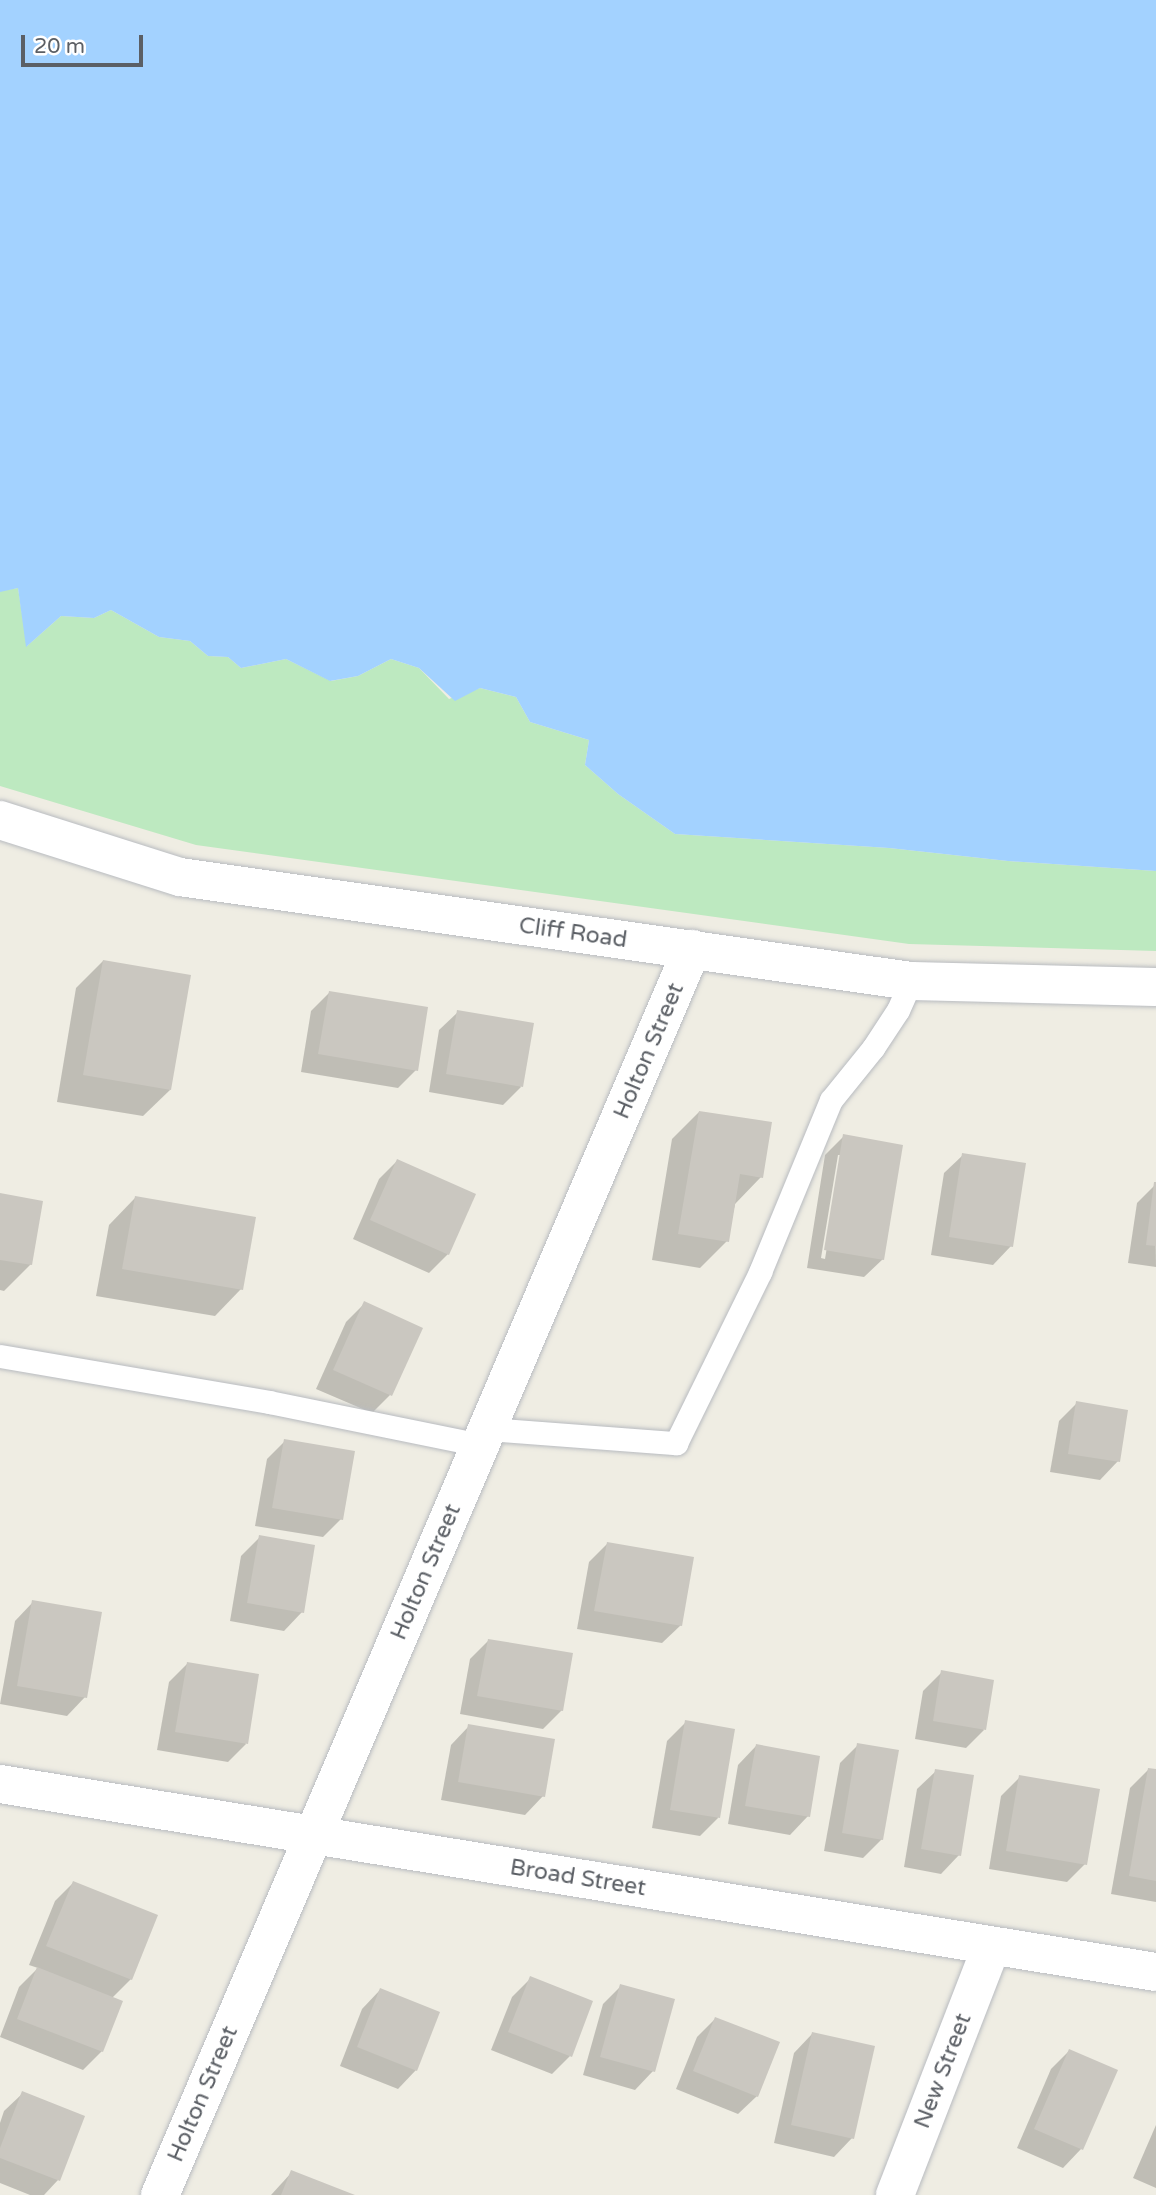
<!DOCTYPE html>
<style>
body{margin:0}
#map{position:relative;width:1156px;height:2195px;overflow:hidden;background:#efede3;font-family:"Varela Round",sans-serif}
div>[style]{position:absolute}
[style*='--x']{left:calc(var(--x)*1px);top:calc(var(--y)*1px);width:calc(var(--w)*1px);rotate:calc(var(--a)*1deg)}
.green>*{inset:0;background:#bde9c0}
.water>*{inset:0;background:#a3d2ff}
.shadow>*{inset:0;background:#0003}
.building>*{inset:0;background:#cac7c0}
.roads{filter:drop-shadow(0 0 2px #b8bbc0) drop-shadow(0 0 2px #b8bbc0)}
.service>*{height:23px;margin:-11.5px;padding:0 11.5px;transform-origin:11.5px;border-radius:11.5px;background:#fff}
.minor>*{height:38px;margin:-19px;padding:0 19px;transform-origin:19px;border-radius:19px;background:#fff}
span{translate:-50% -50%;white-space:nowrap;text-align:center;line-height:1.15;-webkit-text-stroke:5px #fff;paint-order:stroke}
.street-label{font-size:23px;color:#5b5f65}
.scale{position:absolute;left:21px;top:35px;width:122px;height:32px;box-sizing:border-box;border:4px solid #5b5f65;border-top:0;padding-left:9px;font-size:21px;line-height:24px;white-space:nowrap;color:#5b5f65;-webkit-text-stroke:5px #fff;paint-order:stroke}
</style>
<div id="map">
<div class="green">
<div style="clip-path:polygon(18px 588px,27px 646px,61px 616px,94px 618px,111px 610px,159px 637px,190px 641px,208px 656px,228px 657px,241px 668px,286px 659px,331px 681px,358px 676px,391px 659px,419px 668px,449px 699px,480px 688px,516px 697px,530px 722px,589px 740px,585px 765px,618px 794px,675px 834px,889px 848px,1008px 861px,1156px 871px,1156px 951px,909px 944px,196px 845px,0 786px,0 591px)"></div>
</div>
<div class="water">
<div style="clip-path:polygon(0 0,1156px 0,1156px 871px,1008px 861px,889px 848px,675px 834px,618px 794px,585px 765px,589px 740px,530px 722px,516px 697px,480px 688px,455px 701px,419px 668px,391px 659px,358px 676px,330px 681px,286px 659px,241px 668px,228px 657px,208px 656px,190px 641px,159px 637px,111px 610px,94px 618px,61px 616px,26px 647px,18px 588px,0 592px)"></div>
</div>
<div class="shadow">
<div style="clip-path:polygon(103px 961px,170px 1090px,143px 1116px,57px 1102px,76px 988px)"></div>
<div style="clip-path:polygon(329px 993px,416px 1070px,398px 1088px,301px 1072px,311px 1011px)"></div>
<div style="clip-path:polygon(458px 1012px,521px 1087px,503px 1105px,429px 1092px,439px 1030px)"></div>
<div style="clip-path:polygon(699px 1112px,761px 1177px,735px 1204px,727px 1241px,700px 1268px,652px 1260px,672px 1139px)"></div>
<div style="clip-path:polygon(evenodd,844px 1136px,883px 1259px,864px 1277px,807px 1268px,825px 1155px,844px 1136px,838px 1155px,842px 1155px,825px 1259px,821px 1258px,838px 1155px)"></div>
<div style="clip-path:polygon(963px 1155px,1011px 1246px,993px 1265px,931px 1255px,944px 1173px)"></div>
<div style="clip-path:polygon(397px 1161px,448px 1254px,429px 1273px,353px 1239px,379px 1179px)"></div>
<div style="clip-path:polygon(1155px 1185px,1156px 1267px,1128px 1263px,1137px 1203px)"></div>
<div style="clip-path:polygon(0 1195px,31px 1264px,4px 1291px,0 1290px)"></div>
<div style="clip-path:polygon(135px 1198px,241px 1289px,215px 1316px,96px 1296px,109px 1225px)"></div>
<div style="clip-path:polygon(364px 1304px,390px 1395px,372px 1413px,316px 1389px,346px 1322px)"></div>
<div style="clip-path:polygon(1077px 1403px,1118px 1461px,1100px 1480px,1050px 1472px,1059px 1421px)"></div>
<div style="clip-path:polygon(285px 1441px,341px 1519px,323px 1537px,255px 1526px,267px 1459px)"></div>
<div style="clip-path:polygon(260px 1537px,302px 1612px,284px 1631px,230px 1621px,241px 1556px)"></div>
<div style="clip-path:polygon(607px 1544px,681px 1625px,662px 1643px,577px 1629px,589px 1562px)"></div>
<div style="clip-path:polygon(33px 1602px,85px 1697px,67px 1716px,0 1704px,15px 1621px)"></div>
<div style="clip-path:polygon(488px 1641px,562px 1710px,543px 1729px,460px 1714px,470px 1659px)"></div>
<div style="clip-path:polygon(187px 1664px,246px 1744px,228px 1762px,157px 1750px,169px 1682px)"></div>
<div style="clip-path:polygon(942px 1672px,984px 1730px,966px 1748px,915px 1739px,923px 1691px)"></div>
<div style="clip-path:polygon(686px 1722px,718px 1818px,700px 1836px,652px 1828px,667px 1741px)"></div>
<div style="clip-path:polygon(469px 1726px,543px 1796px,525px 1815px,441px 1800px,451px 1745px)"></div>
<div style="clip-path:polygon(858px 1745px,882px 1839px,863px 1858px,824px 1851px,840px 1763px)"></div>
<div style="clip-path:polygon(756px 1746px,808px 1816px,790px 1835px,728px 1824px,738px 1765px)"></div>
<div style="clip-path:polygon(1148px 1770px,1156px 1771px,1156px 1902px,1111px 1894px,1130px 1788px)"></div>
<div style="clip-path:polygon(936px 1771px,959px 1855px,941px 1874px,904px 1867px,917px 1789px)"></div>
<div style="clip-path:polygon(1020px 1777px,1085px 1864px,1067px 1882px,989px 1869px,1001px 1796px)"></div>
<div style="clip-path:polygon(73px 1883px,131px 1979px,112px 1998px,102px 2051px,83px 2070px,0 2037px,19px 1987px,38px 1968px,29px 1965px,55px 1901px)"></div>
<div style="clip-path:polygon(531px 1978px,570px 2056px,552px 2074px,491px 2050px,512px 1997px)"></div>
<div style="clip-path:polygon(621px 1986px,653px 2071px,635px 2090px,583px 2075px,603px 2004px)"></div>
<div style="clip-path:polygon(380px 1990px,416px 2070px,398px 2089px,340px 2066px,362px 2009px)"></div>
<div style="clip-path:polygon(715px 2019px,757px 2096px,738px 2114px,676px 2089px,697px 2037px)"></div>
<div style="clip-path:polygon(812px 2034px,852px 2138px,834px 2157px,774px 2143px,794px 2053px)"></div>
<div style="clip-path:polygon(1069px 2051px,1116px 2071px,1081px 2149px,1063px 2168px,1017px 2148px,1051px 2069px)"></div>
<div style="clip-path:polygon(23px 2093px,83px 2117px,58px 2180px,44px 2195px,30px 2195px,0 2183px,0 2123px,4px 2111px)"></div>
<div style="clip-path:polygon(1156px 2125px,1156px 2188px,1133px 2178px)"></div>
<div style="clip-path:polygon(292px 2172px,351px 2195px,271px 2195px)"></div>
</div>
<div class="building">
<div style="clip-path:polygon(103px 960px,191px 975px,171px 1090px,83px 1075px)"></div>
<div style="clip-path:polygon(329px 991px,428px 1007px,418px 1071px,318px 1054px)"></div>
<div style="clip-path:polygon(457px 1010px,534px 1023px,523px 1087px,446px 1074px)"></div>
<div style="clip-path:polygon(699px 1111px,772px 1122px,763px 1178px,740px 1174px,729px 1242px,678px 1234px)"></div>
<div style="clip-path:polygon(843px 1134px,903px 1145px,884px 1260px,824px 1250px)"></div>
<div style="clip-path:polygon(962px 1153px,1026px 1163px,1013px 1247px,949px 1237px)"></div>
<div style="clip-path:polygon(397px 1159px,476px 1194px,449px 1255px,370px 1220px)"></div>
<div style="clip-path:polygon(1154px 1182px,1156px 1182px,1156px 1246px,1146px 1245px)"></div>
<div style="clip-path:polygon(0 1193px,43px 1201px,32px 1265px,0 1260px)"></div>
<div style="clip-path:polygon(135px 1196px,256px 1217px,243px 1290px,122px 1269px)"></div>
<div style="clip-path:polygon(364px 1301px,423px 1328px,392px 1396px,333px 1370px)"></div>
<div style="clip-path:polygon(1076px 1401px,1128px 1410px,1120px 1462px,1068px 1454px)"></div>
<div style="clip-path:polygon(284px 1439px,355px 1451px,343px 1520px,272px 1508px)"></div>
<div style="clip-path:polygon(259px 1535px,315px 1545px,304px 1613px,247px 1603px)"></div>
<div style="clip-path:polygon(607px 1542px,694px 1557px,682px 1626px,594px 1611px)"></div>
<div style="clip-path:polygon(32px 1600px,102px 1612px,87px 1698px,17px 1686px)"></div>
<div style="clip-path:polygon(488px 1639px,573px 1653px,563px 1711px,477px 1696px)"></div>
<div style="clip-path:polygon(187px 1662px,259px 1674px,248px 1744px,175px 1732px)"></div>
<div style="clip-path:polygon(941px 1670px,994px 1680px,986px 1730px,933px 1721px)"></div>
<div style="clip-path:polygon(685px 1720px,735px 1729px,720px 1818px,670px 1810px)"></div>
<div style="clip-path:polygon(468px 1724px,555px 1739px,545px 1797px,458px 1782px)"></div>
<div style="clip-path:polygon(857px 1743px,899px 1750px,883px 1840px,842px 1833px)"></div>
<div style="clip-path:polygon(756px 1744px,820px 1756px,810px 1817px,745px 1806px)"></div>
<div style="clip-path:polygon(1148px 1768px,1156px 1769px,1156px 1881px,1129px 1876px)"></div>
<div style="clip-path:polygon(935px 1769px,974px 1775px,961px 1856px,921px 1849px)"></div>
<div style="clip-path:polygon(1019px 1775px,1100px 1789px,1087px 1865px,1006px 1851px)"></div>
<div style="clip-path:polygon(73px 1881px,158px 1915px,132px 1980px,46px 1946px)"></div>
<div style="clip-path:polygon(37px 1967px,123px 2001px,103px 2052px,17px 2019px)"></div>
<div style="clip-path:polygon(530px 1976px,593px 2001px,572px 2057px,508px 2032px)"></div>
<div style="clip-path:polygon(620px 1984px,675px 1999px,655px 2072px,600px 2057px)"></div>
<div style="clip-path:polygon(380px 1988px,440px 2012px,417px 2071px,357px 2047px)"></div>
<div style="clip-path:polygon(715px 2017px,780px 2042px,758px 2097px,693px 2071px)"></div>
<div style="clip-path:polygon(812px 2032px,875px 2046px,854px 2139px,791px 2125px)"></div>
<div style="clip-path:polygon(1069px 2049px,1118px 2070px,1083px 2150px,1034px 2129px)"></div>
<div style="clip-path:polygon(22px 2091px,85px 2116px,60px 2181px,0 2158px,0 2148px)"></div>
<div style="clip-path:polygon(291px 2170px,355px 2195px,281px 2195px)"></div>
</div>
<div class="roads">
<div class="service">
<div style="--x:0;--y:1356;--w:273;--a:9.7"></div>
<div style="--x:269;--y:1402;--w:216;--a:11.5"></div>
<div style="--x:488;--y:1429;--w:189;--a:4.3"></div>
<div style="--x:676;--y:1443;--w:191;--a:-63.8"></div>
<div style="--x:760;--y:1272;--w:186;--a:-67.6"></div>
<div style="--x:831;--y:1100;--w:67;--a:-51.1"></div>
<div style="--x:873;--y:1048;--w:45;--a:-56.7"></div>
<div style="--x:898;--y:1010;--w:32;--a:-66"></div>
</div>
<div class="minor">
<div style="--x:0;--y:820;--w:189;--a:17.6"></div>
<div style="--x:180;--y:877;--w:738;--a:8.1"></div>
<div style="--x:911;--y:981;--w:245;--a:1.4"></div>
<div style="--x:0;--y:1784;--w:1171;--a:9.24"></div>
<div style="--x:160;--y:2195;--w:1355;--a:-66.88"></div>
<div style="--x:895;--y:2195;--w:266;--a:-68.8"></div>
</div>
</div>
<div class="street-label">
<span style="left:573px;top:933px;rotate:8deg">Cliff Road</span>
<span style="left:649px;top:1051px;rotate:-67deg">Holton Street</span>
<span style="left:426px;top:1572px;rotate:-67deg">Holton Street</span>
<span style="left:578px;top:1878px;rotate:9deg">Broad Street</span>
<span style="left:943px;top:2071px;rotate:-69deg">New Street</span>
<span style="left:203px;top:2094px;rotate:-67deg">Holton Street</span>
</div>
<div class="scale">20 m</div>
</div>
